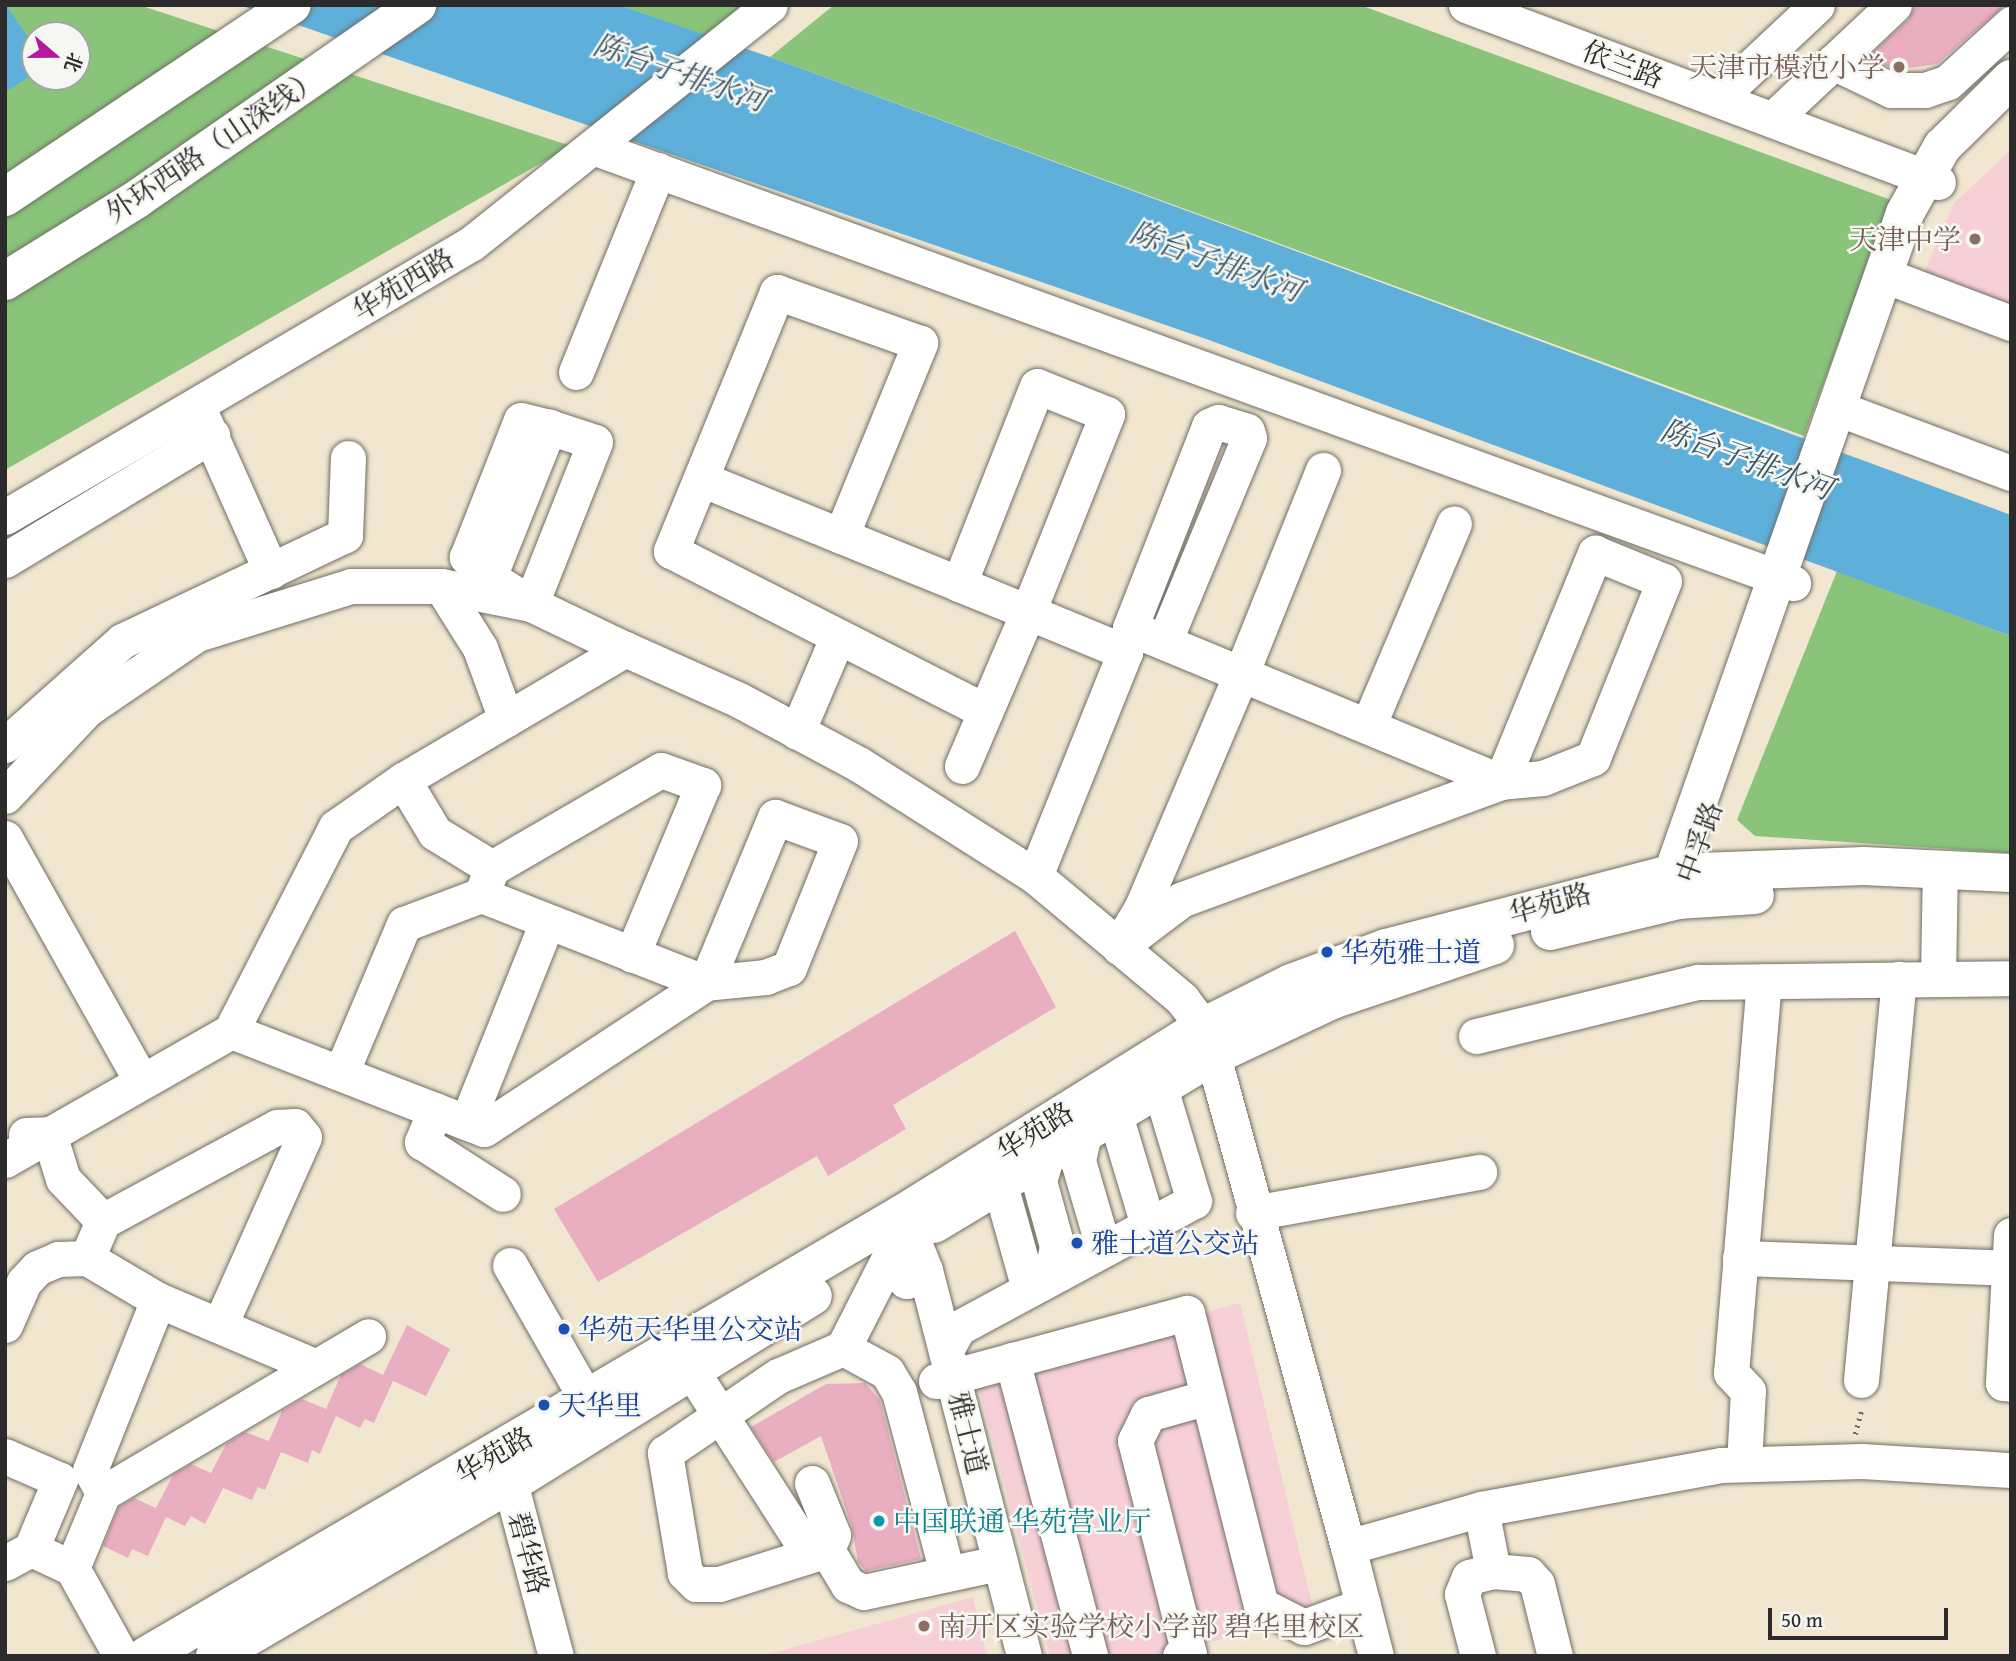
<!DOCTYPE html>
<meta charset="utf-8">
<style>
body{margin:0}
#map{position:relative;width:2016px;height:1661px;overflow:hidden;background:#f1e7d1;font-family:"Gentium Book Plus","Noto Serif SC",serif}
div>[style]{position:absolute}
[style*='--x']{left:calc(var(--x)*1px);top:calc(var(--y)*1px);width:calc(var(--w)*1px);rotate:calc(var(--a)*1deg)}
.built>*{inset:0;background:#f6cfd7}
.green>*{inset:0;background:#89c47a}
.water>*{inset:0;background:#5eafd9}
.building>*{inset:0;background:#e9aec0}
.path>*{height:4.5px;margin-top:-2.25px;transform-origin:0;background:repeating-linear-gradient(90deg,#706d65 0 2px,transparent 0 7px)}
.roads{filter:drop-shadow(0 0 2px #706d65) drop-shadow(0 0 2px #706d65)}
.minor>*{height:35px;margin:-17.5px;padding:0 17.5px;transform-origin:17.5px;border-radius:17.5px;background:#fff}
.major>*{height:38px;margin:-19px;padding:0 19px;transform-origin:19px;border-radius:19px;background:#fff}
.highway>*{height:38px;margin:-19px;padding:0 19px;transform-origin:19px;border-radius:19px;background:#fff}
.dots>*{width:19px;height:19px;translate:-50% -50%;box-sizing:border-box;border:4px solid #f6f6f2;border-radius:50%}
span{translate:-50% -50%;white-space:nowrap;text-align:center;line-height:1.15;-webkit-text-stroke:5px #f6f6f2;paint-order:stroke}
.street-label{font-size:28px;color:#2b2b2b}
.education-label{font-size:28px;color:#785e54}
.right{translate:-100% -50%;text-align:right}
.left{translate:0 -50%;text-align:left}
.transit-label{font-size:28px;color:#164399}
.culture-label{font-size:28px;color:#0d838f}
.water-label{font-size:30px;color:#3d5968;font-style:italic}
.frame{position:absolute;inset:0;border:7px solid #2b2b2b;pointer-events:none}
.north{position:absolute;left:21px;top:21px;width:70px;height:70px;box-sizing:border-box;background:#f6f6f2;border:2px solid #a5a5a2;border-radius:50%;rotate:110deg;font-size:19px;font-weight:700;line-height:28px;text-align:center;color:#2b2b2b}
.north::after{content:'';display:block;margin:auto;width:24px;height:32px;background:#b5179e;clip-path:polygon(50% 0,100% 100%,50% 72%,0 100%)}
.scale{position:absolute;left:1768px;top:1608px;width:180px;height:32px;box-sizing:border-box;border:4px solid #2b2b2b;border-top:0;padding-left:9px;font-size:21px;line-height:24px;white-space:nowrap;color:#2b2b2b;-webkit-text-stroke:5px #f6f6f2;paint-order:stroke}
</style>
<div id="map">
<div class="built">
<div style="clip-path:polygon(2011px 150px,2011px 307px,1923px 275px,1954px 203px)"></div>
<div style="clip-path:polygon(1240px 1303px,1314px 1612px,1164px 1656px,1050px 1656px,975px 1374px)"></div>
<div style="clip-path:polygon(973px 1597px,987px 1656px,762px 1656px)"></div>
</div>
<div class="green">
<div style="clip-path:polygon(evenodd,5px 5px,139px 5px,571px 146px,5px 470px,5px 5px,35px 35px,77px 35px,77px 77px,35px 77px,35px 35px)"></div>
<div style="clip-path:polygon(619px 5px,742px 5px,705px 35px)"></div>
<div style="clip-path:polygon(834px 5px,1360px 5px,1891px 200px,1804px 436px,770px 57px)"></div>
<div style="clip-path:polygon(1837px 571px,2011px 636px,2011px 853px,1755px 836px,1737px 820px)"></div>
</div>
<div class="water">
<div style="clip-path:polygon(6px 5px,35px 47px,35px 73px,5px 92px)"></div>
<div style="clip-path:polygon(240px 5px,619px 5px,770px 57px,2011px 515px,2011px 636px,1209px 340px)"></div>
</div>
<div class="building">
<div style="clip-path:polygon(1916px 5px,2005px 5px,1937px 64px,1896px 70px,1868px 57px,1908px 20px)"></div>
<div style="clip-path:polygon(1015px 931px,1056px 1007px,893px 1105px,906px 1129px,828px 1176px,817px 1156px,598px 1282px,554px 1209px)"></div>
<div style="clip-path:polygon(407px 1325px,450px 1349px,426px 1396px,393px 1381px,374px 1423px,365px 1419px,360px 1428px,336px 1416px,320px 1454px,312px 1450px,308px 1463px,281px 1452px,265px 1490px,258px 1487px,252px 1500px,223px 1488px,205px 1524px,191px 1516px,185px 1526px,166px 1517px,148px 1556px,132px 1549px,128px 1558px,103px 1546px,119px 1507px,134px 1498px,156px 1508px,173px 1475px,191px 1464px,211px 1473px,226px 1444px,245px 1432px,269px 1441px,282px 1411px,302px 1399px,326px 1409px,341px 1375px,360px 1364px,383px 1375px)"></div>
<div style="clip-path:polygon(865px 1383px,880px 1400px,921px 1559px,866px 1571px,858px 1562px,852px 1527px,821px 1436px,774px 1462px,751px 1427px,826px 1384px)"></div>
</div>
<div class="path">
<div style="--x:1855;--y:1434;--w:27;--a:-75"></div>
</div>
<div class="roads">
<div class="minor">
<div style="--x:1466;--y:5;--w:504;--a:20.56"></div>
<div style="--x:1833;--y:62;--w:64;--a:25.8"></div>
<div style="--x:1891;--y:90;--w:34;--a:0"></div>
<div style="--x:1925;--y:90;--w:24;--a:-19"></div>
<div style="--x:1948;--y:82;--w:86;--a:-42.6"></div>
<div style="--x:1717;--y:99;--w:137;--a:-43.2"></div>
<div style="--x:1773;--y:119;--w:166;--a:-43.3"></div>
<div style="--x:593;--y:147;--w:1277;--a:19.97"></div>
<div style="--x:1884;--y:275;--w:136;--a:20.7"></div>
<div style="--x:576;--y:372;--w:218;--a:-67.9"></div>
<div style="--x:1837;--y:408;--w:186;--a:20.5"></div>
<div style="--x:201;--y:414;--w:172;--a:66"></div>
<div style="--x:549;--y:427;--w:48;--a:18.1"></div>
<div style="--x:595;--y:442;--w:174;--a:111.6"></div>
<div style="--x:531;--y:604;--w:50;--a:-147.3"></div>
<div style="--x:489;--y:577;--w:162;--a:-68.2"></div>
<div style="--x:701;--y:479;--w:279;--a:22.1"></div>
<div style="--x:959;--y:584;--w:74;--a:22.1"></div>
<div style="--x:1028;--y:612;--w:213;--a:-68.2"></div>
<div style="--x:1107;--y:414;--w:75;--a:-158.2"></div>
<div style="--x:1037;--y:386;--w:213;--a:111.5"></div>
<div style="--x:5;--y:517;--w:541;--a:-30.4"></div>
<div style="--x:472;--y:243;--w:381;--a:-38.6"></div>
<div style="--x:841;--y:536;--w:209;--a:-67.7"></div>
<div style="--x:920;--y:343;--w:152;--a:-160.4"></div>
<div style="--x:777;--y:292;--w:280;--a:112.3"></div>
<div style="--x:671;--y:551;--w:352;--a:27"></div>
<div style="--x:1595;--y:553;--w:74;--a:22.1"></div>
<div style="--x:1664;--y:581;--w:191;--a:111.9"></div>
<div style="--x:1593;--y:758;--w:54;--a:158.2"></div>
<div style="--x:1543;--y:778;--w:42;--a:174.6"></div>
<div style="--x:1501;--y:782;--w:248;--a:-67.7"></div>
<div style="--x:5;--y:560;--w:242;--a:-31.1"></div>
<div style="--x:489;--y:577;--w:30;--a:-138"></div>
<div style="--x:467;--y:557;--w:147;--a:-68.5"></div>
<div style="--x:521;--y:420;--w:29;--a:14"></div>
<div style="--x:441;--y:586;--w:73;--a:57.8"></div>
<div style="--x:480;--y:648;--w:76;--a:69.9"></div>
<div style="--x:1130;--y:628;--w:217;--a:-68.6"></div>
<div style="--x:1209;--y:426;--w:10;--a:-24"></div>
<div style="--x:1218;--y:422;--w:30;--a:17"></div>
<div style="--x:1247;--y:431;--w:7;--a:74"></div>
<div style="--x:1249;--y:438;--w:221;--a:112.6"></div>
<div style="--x:1368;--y:726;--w:220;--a:-67"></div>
<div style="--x:797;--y:732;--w:104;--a:-66.9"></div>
<div style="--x:5;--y:745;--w:157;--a:-41.6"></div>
<div style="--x:122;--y:641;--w:247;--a:-25.4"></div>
<div style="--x:345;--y:535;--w:77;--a:-87.8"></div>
<div style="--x:962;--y:766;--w:168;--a:-66.8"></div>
<div style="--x:1028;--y:612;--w:105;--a:22.4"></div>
<div style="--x:5;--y:796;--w:120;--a:-46.7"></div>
<div style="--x:87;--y:709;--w:133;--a:-34.3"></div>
<div style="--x:197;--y:634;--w:161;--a:-17.3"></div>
<div style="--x:351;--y:586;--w:90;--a:0"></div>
<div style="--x:441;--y:586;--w:92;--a:11.3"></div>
<div style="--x:531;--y:604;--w:104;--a:25.6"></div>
<div style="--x:5;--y:838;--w:276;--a:60.7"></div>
<div style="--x:492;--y:868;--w:195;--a:-30.1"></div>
<div style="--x:661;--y:770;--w:45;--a:19.7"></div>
<div style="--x:703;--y:785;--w:184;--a:112.7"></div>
<div style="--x:1035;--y:876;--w:241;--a:-68.1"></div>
<div style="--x:1125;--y:652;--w:25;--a:-78"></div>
<div style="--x:1130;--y:628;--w:402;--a:22.5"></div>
<div style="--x:1501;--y:782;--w:341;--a:159.8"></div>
<div style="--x:1181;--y:900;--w:78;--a:142.8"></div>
<div style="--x:1124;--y:937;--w:33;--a:-59"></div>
<div style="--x:1141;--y:909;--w:255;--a:-66.9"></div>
<div style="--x:1241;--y:674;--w:220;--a:-68.1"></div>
<div style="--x:1938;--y:978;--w:110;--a:-89"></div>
<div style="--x:231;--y:1031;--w:271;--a:21.2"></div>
<div style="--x:484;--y:1129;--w:266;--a:-33.3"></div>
<div style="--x:706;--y:983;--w:180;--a:-67.4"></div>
<div style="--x:775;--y:817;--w:69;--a:20.3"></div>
<div style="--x:840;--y:841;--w:137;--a:111.9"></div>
<div style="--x:789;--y:968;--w:25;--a:159"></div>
<div style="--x:766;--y:977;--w:60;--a:174.3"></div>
<div style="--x:706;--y:983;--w:242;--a:-158.6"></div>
<div style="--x:481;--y:895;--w:29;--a:-68"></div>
<div style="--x:492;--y:868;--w:67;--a:-148.4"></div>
<div style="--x:435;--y:833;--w:62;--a:-121.1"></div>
<div style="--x:1476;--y:1036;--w:228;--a:-13.7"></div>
<div style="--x:1698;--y:982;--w:313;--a:-0.7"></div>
<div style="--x:341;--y:1073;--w:162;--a:-67.1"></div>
<div style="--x:404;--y:924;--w:82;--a:-20.6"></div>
<div style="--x:435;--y:1110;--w:35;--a:112"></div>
<div style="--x:422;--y:1142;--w:96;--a:32.7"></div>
<div style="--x:1115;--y:1115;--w:115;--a:73.3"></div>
<div style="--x:467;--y:1122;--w:215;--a:-68.2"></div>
<div style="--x:1084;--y:1134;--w:28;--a:103"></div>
<div style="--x:1078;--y:1161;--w:78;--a:73.7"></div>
<div style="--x:1100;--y:1236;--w:20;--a:110"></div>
<div style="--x:26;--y:1135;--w:23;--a:-2"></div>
<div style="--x:49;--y:1134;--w:47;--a:72.7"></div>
<div style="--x:63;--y:1179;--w:58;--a:46.4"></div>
<div style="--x:103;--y:1221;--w:40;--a:113.4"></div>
<div style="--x:87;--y:1258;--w:82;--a:30.6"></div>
<div style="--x:158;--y:1300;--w:169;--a:22.9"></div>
<div style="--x:1046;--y:1158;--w:24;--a:107"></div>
<div style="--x:1039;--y:1181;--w:67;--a:74.5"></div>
<div style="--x:1057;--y:1246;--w:32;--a:101"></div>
<div style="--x:5;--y:1160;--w:260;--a:-29.7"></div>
<div style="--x:231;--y:1031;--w:229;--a:-62.8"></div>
<div style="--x:336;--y:827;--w:82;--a:-35"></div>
<div style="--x:403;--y:780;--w:258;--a:-30.5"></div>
<div style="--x:625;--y:649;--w:125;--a:24.1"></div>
<div style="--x:739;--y:700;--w:137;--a:28.2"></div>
<div style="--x:860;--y:765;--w:207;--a:32.4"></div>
<div style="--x:1035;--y:876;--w:192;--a:39.9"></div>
<div style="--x:1182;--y:999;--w:35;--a:53"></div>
<div style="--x:1203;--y:1027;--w:31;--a:71"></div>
<div style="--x:1213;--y:1056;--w:509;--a:74.63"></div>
<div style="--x:1348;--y:1547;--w:138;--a:-15.9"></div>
<div style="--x:1481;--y:1509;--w:244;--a:-10.4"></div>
<div style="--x:1721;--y:1465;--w:141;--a:-1.6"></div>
<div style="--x:1862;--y:1461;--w:149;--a:3.5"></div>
<div style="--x:1000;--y:1185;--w:108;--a:74.4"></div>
<div style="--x:1253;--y:1213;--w:230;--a:-10.3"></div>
<div style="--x:103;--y:1221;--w:198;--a:-28.4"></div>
<div style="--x:277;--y:1127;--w:18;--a:-3"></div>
<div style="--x:295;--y:1126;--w:14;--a:51"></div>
<div style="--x:304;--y:1137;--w:206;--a:114.1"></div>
<div style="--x:909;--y:1230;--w:43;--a:68.2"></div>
<div style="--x:925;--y:1270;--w:398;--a:75.6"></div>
<div style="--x:2011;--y:1235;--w:148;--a:93.1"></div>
<div style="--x:2003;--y:1383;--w:8;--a:7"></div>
<div style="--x:1740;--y:1258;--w:271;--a:2.1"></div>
<div style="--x:510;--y:1265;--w:182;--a:60.3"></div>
<div style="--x:5;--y:1325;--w:47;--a:-66.2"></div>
<div style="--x:24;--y:1282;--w:19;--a:-47"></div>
<div style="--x:37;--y:1268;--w:23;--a:-23"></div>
<div style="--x:58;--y:1259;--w:29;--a:-2"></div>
<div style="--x:843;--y:1348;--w:50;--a:28.6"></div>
<div style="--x:887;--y:1372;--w:23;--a:59"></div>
<div style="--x:899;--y:1392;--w:187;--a:75.1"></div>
<div style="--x:946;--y:1350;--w:25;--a:-61"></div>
<div style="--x:958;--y:1328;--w:268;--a:-28.3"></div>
<div style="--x:1194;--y:1201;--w:118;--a:-106.7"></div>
<div style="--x:1012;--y:1360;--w:306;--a:75.2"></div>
<div style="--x:691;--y:1370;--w:220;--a:57.2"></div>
<div style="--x:1861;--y:1380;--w:403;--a:-84.6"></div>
<div style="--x:936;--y:1381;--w:260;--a:-15.2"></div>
<div style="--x:1187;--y:1313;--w:301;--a:75.8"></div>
<div style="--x:1261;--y:1605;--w:48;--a:27.1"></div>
<div style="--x:1304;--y:1627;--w:63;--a:-20.4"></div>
<div style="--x:5;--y:1456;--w:60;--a:23.6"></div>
<div style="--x:60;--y:1480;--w:75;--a:112.8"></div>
<div style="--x:31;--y:1549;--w:45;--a:24.9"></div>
<div style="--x:72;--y:1568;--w:101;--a:60.9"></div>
<div style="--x:503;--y:1456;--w:207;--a:75.2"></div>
<div style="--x:1744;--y:1464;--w:73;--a:-86.9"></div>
<div style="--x:1748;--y:1391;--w:25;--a:-133"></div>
<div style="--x:1731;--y:1373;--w:393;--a:-85.2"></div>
<div style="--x:90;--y:1470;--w:183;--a:-68.2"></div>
<div style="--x:812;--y:1483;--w:56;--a:68"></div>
<div style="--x:833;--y:1535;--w:16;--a:112"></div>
<div style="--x:827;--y:1550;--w:113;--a:162.5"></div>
<div style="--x:719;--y:1584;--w:23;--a:180"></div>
<div style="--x:696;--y:1584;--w:16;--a:-135"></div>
<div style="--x:685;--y:1573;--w:122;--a:-99.5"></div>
<div style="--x:665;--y:1453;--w:137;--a:-34.3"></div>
<div style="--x:778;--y:1376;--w:71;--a:-23.3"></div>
<div style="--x:843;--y:1348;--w:112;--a:-63"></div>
<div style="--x:103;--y:1493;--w:308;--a:-30.6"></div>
<div style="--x:1481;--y:1509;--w:63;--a:79"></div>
<div style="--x:1348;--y:1547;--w:113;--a:75.6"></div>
<div style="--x:827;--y:1550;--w:41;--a:59"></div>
<div style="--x:848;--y:1585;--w:17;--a:24"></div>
<div style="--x:864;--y:1592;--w:123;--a:-12.2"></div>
<div style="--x:5;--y:1563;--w:30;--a:-28"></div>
<div style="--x:72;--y:1568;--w:81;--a:-67.5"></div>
<div style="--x:103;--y:1493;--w:24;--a:-118"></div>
<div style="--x:1180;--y:1656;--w:9;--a:-13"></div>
<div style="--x:1189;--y:1654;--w:220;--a:-104.2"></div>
<div style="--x:1135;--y:1441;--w:30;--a:-64"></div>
<div style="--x:1148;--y:1414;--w:62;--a:-15.8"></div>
<div style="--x:1478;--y:1656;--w:64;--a:-104.5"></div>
<div style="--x:1462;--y:1594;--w:18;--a:-68"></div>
<div style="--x:1469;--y:1577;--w:25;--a:-14"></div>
<div style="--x:1493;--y:1571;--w:35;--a:5"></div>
<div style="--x:1528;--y:1574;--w:13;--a:48"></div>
<div style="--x:1537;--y:1584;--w:74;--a:76"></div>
</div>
<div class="major">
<div style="--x:1677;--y:894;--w:21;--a:-101"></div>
<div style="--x:1673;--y:873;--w:700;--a:-70.63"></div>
<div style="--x:1905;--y:213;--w:76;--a:-60.7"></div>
<div style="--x:1942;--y:147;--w:97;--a:-44.6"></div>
<div style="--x:1550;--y:931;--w:132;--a:-13.6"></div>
<div style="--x:1678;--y:900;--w:77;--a:-3.7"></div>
<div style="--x:934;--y:1224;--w:326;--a:-31.1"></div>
<div style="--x:1213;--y:1056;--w:132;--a:-25.2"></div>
<div style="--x:1332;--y:1000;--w:172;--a:-18.6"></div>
<div style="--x:907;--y:1280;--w:39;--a:-91"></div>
<div style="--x:906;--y:1241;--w:48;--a:-59.7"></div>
<div style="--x:146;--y:1656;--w:876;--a:-30.31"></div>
<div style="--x:902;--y:1214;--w:354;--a:-31.9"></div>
<div style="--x:1203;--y:1027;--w:98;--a:-26.6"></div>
<div style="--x:1291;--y:983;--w:101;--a:-20.2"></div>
<div style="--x:1386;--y:948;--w:297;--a:-14.6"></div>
<div style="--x:1673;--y:873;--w:191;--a:-2.1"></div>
<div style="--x:1864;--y:866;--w:147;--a:2.7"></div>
<div style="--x:215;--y:1656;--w:343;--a:-30.3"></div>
<div style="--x:511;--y:1483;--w:355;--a:-31.8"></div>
</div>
<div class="highway">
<div style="--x:5;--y:197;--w:345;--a:-33.8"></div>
<div style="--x:5;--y:281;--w:155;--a:-31.8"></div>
<div style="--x:137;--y:199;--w:341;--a:-34.7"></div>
</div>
</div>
<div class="dots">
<div style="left:1899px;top:67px;background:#8d6e63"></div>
<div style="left:1975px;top:239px;background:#8d6e63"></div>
<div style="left:1327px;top:952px;background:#1a4fb4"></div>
<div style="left:1077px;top:1243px;background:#1a4fb4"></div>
<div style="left:564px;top:1329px;background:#1a4fb4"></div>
<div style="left:544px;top:1405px;background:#1a4fb4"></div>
<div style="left:879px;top:1521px;background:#0f9aa8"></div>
<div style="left:924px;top:1626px;background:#8d6e63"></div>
</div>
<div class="street-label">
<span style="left:1623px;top:64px;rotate:21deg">依兰路</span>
<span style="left:213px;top:145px;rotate:-34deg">外环西路（山深线）</span>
<span style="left:403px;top:284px;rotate:-31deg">华苑西路</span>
<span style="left:1699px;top:842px;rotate:-70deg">中孚路</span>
<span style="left:1550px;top:903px;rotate:-15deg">华苑路</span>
<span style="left:1035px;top:1131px;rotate:-32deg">华苑路</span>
<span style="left:968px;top:1433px;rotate:76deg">雅士道</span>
<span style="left:494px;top:1455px;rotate:-30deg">华苑路</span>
<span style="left:529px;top:1553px;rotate:75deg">碧华路</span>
</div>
<div class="education-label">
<span class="right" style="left:1885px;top:67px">天津市模范小学</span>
<span class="right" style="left:1961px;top:239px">天津中学</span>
<span class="left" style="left:938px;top:1626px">南开区实验学校小学部 碧华里校区</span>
</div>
<div class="transit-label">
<span class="left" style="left:1341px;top:952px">华苑雅士道</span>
<span class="left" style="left:1091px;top:1243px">雅士道公交站</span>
<span class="left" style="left:578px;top:1329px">华苑天华里公交站</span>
<span class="left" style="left:558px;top:1405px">天华里</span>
</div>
<div class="culture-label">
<span class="left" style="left:893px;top:1521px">中国联通 华苑营业厅</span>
</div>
<div class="water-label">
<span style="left:680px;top:72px;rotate:19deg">陈台子排水河</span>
<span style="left:1216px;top:261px;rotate:20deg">陈台子排水河</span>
<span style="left:1747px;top:459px;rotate:20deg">陈台子排水河</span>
</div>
<div class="frame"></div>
<div class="north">北</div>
<div class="scale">50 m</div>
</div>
